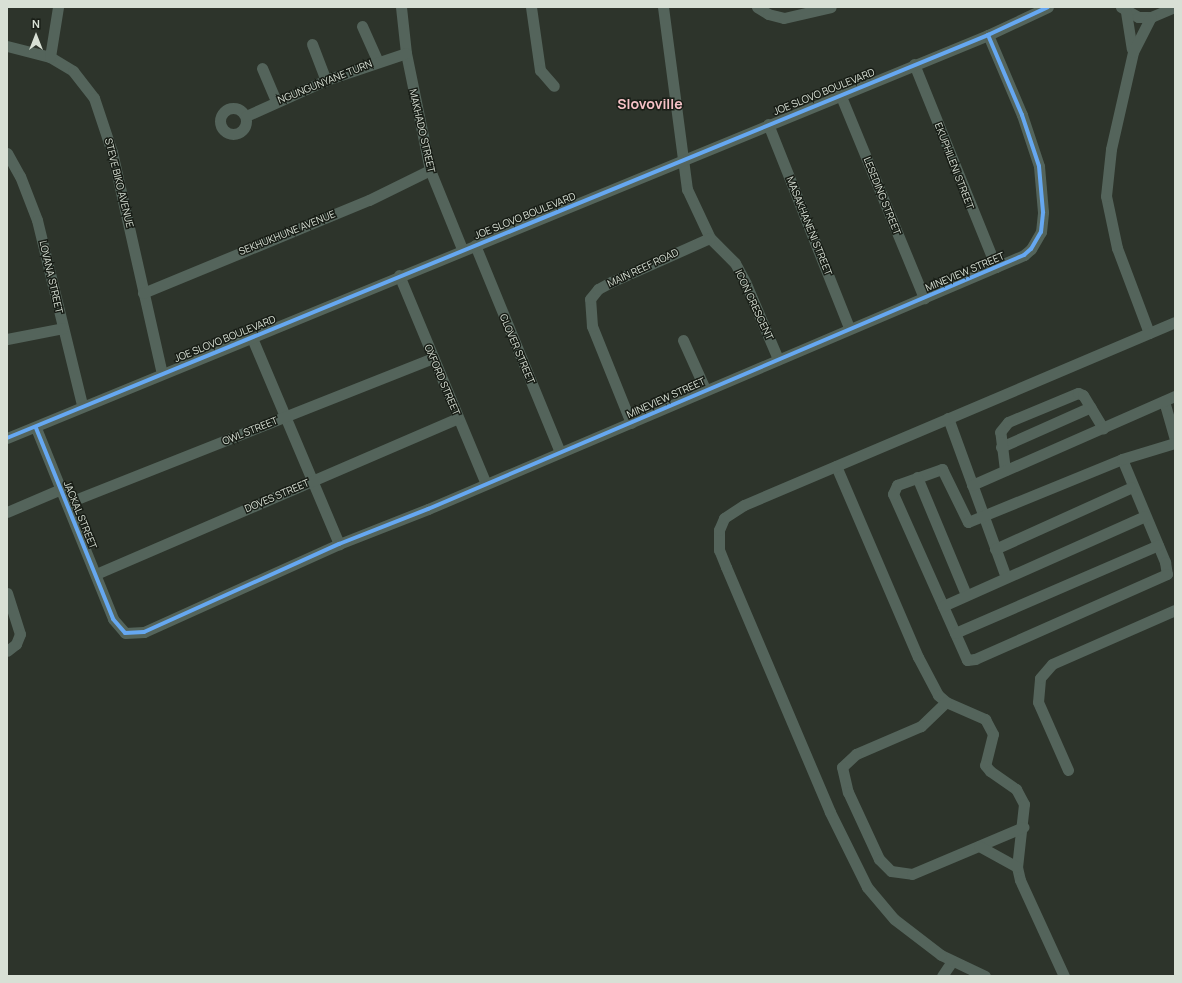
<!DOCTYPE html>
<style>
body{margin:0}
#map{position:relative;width:1182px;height:983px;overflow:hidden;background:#2d342b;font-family:Manrope,sans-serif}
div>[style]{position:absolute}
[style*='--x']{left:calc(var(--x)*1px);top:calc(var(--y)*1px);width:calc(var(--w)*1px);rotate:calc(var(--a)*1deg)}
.minor>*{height:11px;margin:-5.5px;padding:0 5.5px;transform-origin:5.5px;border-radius:5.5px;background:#54645b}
.minor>.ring{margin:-5.5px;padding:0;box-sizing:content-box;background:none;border:11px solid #54645b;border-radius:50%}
.cycleway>*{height:4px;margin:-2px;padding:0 2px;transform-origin:2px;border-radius:2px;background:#66a8f1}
span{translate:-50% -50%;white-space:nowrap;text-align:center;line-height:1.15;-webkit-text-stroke:3px #181d16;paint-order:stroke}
.street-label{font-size:10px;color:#d8e0d5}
.district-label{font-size:14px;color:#f5c1c6;font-weight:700}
.frame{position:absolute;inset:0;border:8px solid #d8e0d5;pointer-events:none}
.north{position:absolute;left:16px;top:16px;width:40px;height:40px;-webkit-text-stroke:3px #181d16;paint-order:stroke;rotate:0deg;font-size:11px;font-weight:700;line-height:16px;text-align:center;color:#d8e0d5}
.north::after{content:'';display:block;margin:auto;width:14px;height:18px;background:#d8e0d5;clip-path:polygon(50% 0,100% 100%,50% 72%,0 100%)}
</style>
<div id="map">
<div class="minor">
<div style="--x:401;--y:7;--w:46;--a:83.8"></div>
<div style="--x:406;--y:53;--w:119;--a:78.4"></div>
<div style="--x:430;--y:170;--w:85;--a:67.9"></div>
<div style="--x:531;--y:7;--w:64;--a:81.9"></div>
<div style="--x:540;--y:70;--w:21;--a:49"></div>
<div style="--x:663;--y:7;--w:184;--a:82.5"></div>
<div style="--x:687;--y:189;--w:54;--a:64.9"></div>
<div style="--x:710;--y:238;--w:35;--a:45"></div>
<div style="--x:735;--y:263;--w:24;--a:62"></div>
<div style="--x:746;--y:284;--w:82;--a:66.9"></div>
<div style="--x:757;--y:7;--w:13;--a:32"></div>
<div style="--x:768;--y:14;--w:16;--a:14"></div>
<div style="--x:784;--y:18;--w:48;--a:-13.2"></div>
<div style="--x:1121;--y:7;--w:20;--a:30"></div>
<div style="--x:1138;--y:17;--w:13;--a:0"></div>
<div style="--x:1151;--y:17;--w:25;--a:-23"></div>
<div style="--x:1126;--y:12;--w:37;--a:81"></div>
<div style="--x:362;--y:26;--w:37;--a:66"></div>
<div style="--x:312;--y:44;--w:39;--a:69"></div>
<div style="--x:7;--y:46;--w:44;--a:14.3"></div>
<div style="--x:50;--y:57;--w:27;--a:31"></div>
<div style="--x:73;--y:71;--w:34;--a:52"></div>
<div style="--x:94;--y:98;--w:57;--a:71.6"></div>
<div style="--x:112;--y:152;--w:227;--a:77.3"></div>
<div style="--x:50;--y:57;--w:51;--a:-80.9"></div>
<div style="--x:914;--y:64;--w:219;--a:68"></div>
<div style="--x:262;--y:68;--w:36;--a:67"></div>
<div style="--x:840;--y:94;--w:221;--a:67.6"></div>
<div class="ring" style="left:220px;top:108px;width:15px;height:15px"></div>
<div style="--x:246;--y:116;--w:88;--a:-24.2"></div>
<div style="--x:326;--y:80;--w:84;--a:-18.6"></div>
<div style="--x:768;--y:124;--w:219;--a:68.3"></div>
<div style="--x:7;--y:153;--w:26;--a:61"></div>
<div style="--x:20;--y:176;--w:47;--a:68.9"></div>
<div style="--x:37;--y:220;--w:190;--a:76.3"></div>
<div style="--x:475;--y:245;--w:224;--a:67.7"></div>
<div style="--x:399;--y:275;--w:226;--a:67.4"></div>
<div style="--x:143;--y:293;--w:244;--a:-22.4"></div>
<div style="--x:369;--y:200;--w:68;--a:-26.2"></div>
<div style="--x:1149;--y:333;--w:91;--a:-110.6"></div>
<div style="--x:1117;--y:248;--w:53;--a:-101.9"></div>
<div style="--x:1106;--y:196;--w:47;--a:-83.9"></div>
<div style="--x:1111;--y:149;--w:99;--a:-77.2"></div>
<div style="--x:1133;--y:52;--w:39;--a:-63"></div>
<div style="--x:252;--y:338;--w:224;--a:67.1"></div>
<div style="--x:7;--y:339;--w:57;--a:-11.1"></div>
<div style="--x:683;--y:340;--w:54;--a:65.8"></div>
<div style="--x:1164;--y:401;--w:40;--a:74"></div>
<div style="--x:948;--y:418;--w:169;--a:70"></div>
<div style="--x:631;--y:423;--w:105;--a:-111.9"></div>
<div style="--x:592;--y:326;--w:27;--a:-94"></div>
<div style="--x:590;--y:299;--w:13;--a:-51"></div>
<div style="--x:598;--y:289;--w:15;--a:-28"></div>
<div style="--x:611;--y:282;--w:108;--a:-24"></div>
<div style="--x:36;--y:428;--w:206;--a:68"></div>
<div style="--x:113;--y:619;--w:18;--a:49"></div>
<div style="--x:125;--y:633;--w:19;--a:-3"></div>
<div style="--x:144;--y:632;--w:214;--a:-24.3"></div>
<div style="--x:339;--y:544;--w:96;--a:-21.5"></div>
<div style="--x:428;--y:509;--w:648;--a:-23.08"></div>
<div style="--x:1024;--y:255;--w:9;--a:-41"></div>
<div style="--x:1031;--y:249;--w:20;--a:-60"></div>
<div style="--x:1041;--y:232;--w:20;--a:-84"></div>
<div style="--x:1043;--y:212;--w:46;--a:-95"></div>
<div style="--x:1039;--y:166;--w:54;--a:-108.4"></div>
<div style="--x:1022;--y:115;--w:87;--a:-113"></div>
<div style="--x:7;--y:438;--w:1061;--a:-22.33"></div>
<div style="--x:988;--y:35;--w:66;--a:-25"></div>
<div style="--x:1001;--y:447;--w:98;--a:-24"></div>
<div style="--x:1122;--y:459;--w:112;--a:67.3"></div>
<div style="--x:1165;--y:562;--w:12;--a:81"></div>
<div style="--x:1167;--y:574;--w:210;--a:156.1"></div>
<div style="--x:975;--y:659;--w:8;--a:173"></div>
<div style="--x:967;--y:660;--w:182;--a:-114"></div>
<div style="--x:893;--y:494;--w:10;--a:-66"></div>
<div style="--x:897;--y:485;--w:48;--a:-19.6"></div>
<div style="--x:942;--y:469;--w:59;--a:63.9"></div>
<div style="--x:968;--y:522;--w:166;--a:-22.2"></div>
<div style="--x:1122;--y:459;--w:55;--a:-16.8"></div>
<div style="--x:836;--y:466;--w:208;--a:66.8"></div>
<div style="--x:918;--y:657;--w:43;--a:62.2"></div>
<div style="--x:938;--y:695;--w:11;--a:41"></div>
<div style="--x:946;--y:702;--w:43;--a:23.6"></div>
<div style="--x:985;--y:719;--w:17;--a:62"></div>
<div style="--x:993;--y:734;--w:32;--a:104"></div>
<div style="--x:985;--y:765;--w:8;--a:50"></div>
<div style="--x:990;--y:771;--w:32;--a:35"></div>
<div style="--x:1016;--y:789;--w:17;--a:62"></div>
<div style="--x:1024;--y:804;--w:63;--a:96.3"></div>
<div style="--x:1017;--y:867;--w:13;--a:77"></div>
<div style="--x:1020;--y:880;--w:106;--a:65.4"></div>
<div style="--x:1005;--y:470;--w:38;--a:-97"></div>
<div style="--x:1000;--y:432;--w:13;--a:-51"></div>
<div style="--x:1008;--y:422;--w:76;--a:-22.5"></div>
<div style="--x:1078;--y:393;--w:5;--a:22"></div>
<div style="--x:1083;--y:395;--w:39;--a:59"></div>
<div style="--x:917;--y:477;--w:128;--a:67.4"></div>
<div style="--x:972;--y:485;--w:222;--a:-23.7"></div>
<div style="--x:67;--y:503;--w:394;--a:-21.6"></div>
<div style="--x:7;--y:512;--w:59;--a:-23.1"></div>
<div style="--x:995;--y:549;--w:150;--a:-24.3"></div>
<div style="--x:96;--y:574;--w:394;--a:-23.3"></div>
<div style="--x:7;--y:593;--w:43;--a:72.4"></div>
<div style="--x:20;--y:634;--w:11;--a:112"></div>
<div style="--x:16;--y:644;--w:11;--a:142"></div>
<div style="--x:943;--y:606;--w:221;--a:-24"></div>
<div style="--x:955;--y:633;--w:221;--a:-23.4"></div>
<div style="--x:946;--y:702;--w:35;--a:136"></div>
<div style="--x:921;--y:726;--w:71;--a:156.7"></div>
<div style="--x:856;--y:754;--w:19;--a:137"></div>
<div style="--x:842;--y:767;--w:26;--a:77"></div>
<div style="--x:848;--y:792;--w:74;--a:65.2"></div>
<div style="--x:879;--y:859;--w:17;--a:45"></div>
<div style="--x:891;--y:871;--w:21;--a:8"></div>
<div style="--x:912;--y:874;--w:121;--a:-22.9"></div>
<div style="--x:1068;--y:770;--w:74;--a:-113.8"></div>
<div style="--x:1038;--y:702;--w:24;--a:-85"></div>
<div style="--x:1040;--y:678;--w:18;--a:-49"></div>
<div style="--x:1052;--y:664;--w:134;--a:-23.7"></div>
<div style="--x:979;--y:846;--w:43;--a:28.9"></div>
<div style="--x:942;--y:976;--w:18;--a:-56"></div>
<div style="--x:985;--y:976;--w:49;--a:-154.5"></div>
<div style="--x:941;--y:955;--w:59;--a:-142.5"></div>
<div style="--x:894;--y:919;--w:42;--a:-130.2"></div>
<div style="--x:867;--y:887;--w:84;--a:-116.3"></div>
<div style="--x:830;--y:812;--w:266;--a:-113"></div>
<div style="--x:726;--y:567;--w:18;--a:-112"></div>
<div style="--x:719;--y:550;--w:20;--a:-90"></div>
<div style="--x:719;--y:530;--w:13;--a:-67"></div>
<div style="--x:724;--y:518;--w:24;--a:-33"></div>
<div style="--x:744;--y:505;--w:468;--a:-23"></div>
</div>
<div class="cycleway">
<div style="--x:36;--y:428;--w:206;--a:68"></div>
<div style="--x:113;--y:619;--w:18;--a:49"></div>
<div style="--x:125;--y:633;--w:19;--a:-3"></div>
<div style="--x:144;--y:632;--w:214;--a:-24.3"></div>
<div style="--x:339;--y:544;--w:96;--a:-21.5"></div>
<div style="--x:428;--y:509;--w:648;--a:-23.08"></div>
<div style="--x:1024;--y:255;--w:9;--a:-41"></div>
<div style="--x:1031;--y:249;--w:20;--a:-60"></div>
<div style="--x:1041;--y:232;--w:20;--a:-84"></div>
<div style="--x:1043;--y:212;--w:46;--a:-95"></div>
<div style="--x:1039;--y:166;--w:54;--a:-108.4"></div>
<div style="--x:1022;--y:115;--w:87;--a:-113"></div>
<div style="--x:7;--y:438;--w:1061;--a:-22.33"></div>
<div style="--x:988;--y:35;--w:66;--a:-25"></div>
</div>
<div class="street-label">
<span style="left:325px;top:82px;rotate:-22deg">NGUNGUNYANE TURN</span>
<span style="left:824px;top:92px;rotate:-22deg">JOE SLOVO BOULEVARD</span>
<span style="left:422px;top:131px;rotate:77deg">MAKHADO STREET</span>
<span style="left:954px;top:166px;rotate:69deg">EKUPHILENI STREET</span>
<span style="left:119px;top:183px;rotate:76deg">STEVE BIKO AVENUE</span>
<span style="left:882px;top:196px;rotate:68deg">LESEDING STREET</span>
<span style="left:525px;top:216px;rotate:-22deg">JOE SLOVO BOULEVARD</span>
<span style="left:809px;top:226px;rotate:68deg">MASAKHANENI STREET</span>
<span style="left:287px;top:233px;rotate:-22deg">SEKHUKHUNE AVENUE</span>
<span style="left:643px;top:268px;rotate:-25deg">MAIN REEF ROAD</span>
<span style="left:965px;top:272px;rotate:-23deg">MINEVIEW STREET</span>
<span style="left:51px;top:277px;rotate:77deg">LOVANA STREET</span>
<span style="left:754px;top:305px;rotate:65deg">ICON CRESCENT</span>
<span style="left:225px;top:339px;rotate:-22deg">JOE SLOVO BOULEVARD</span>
<span style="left:517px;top:349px;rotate:67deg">CLOVER STREET</span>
<span style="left:442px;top:380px;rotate:67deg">OXFORD STREET</span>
<span style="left:666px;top:398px;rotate:-24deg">MINEVIEW STREET</span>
<span style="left:250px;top:431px;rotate:-22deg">OWL STREET</span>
<span style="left:277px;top:496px;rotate:-23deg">DOVES STREET</span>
<span style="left:80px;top:515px;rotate:68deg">JACKAL STREET</span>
</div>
<div class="district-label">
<span style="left:650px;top:104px">Slovoville</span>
</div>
<div class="frame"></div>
<div class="north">N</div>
</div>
